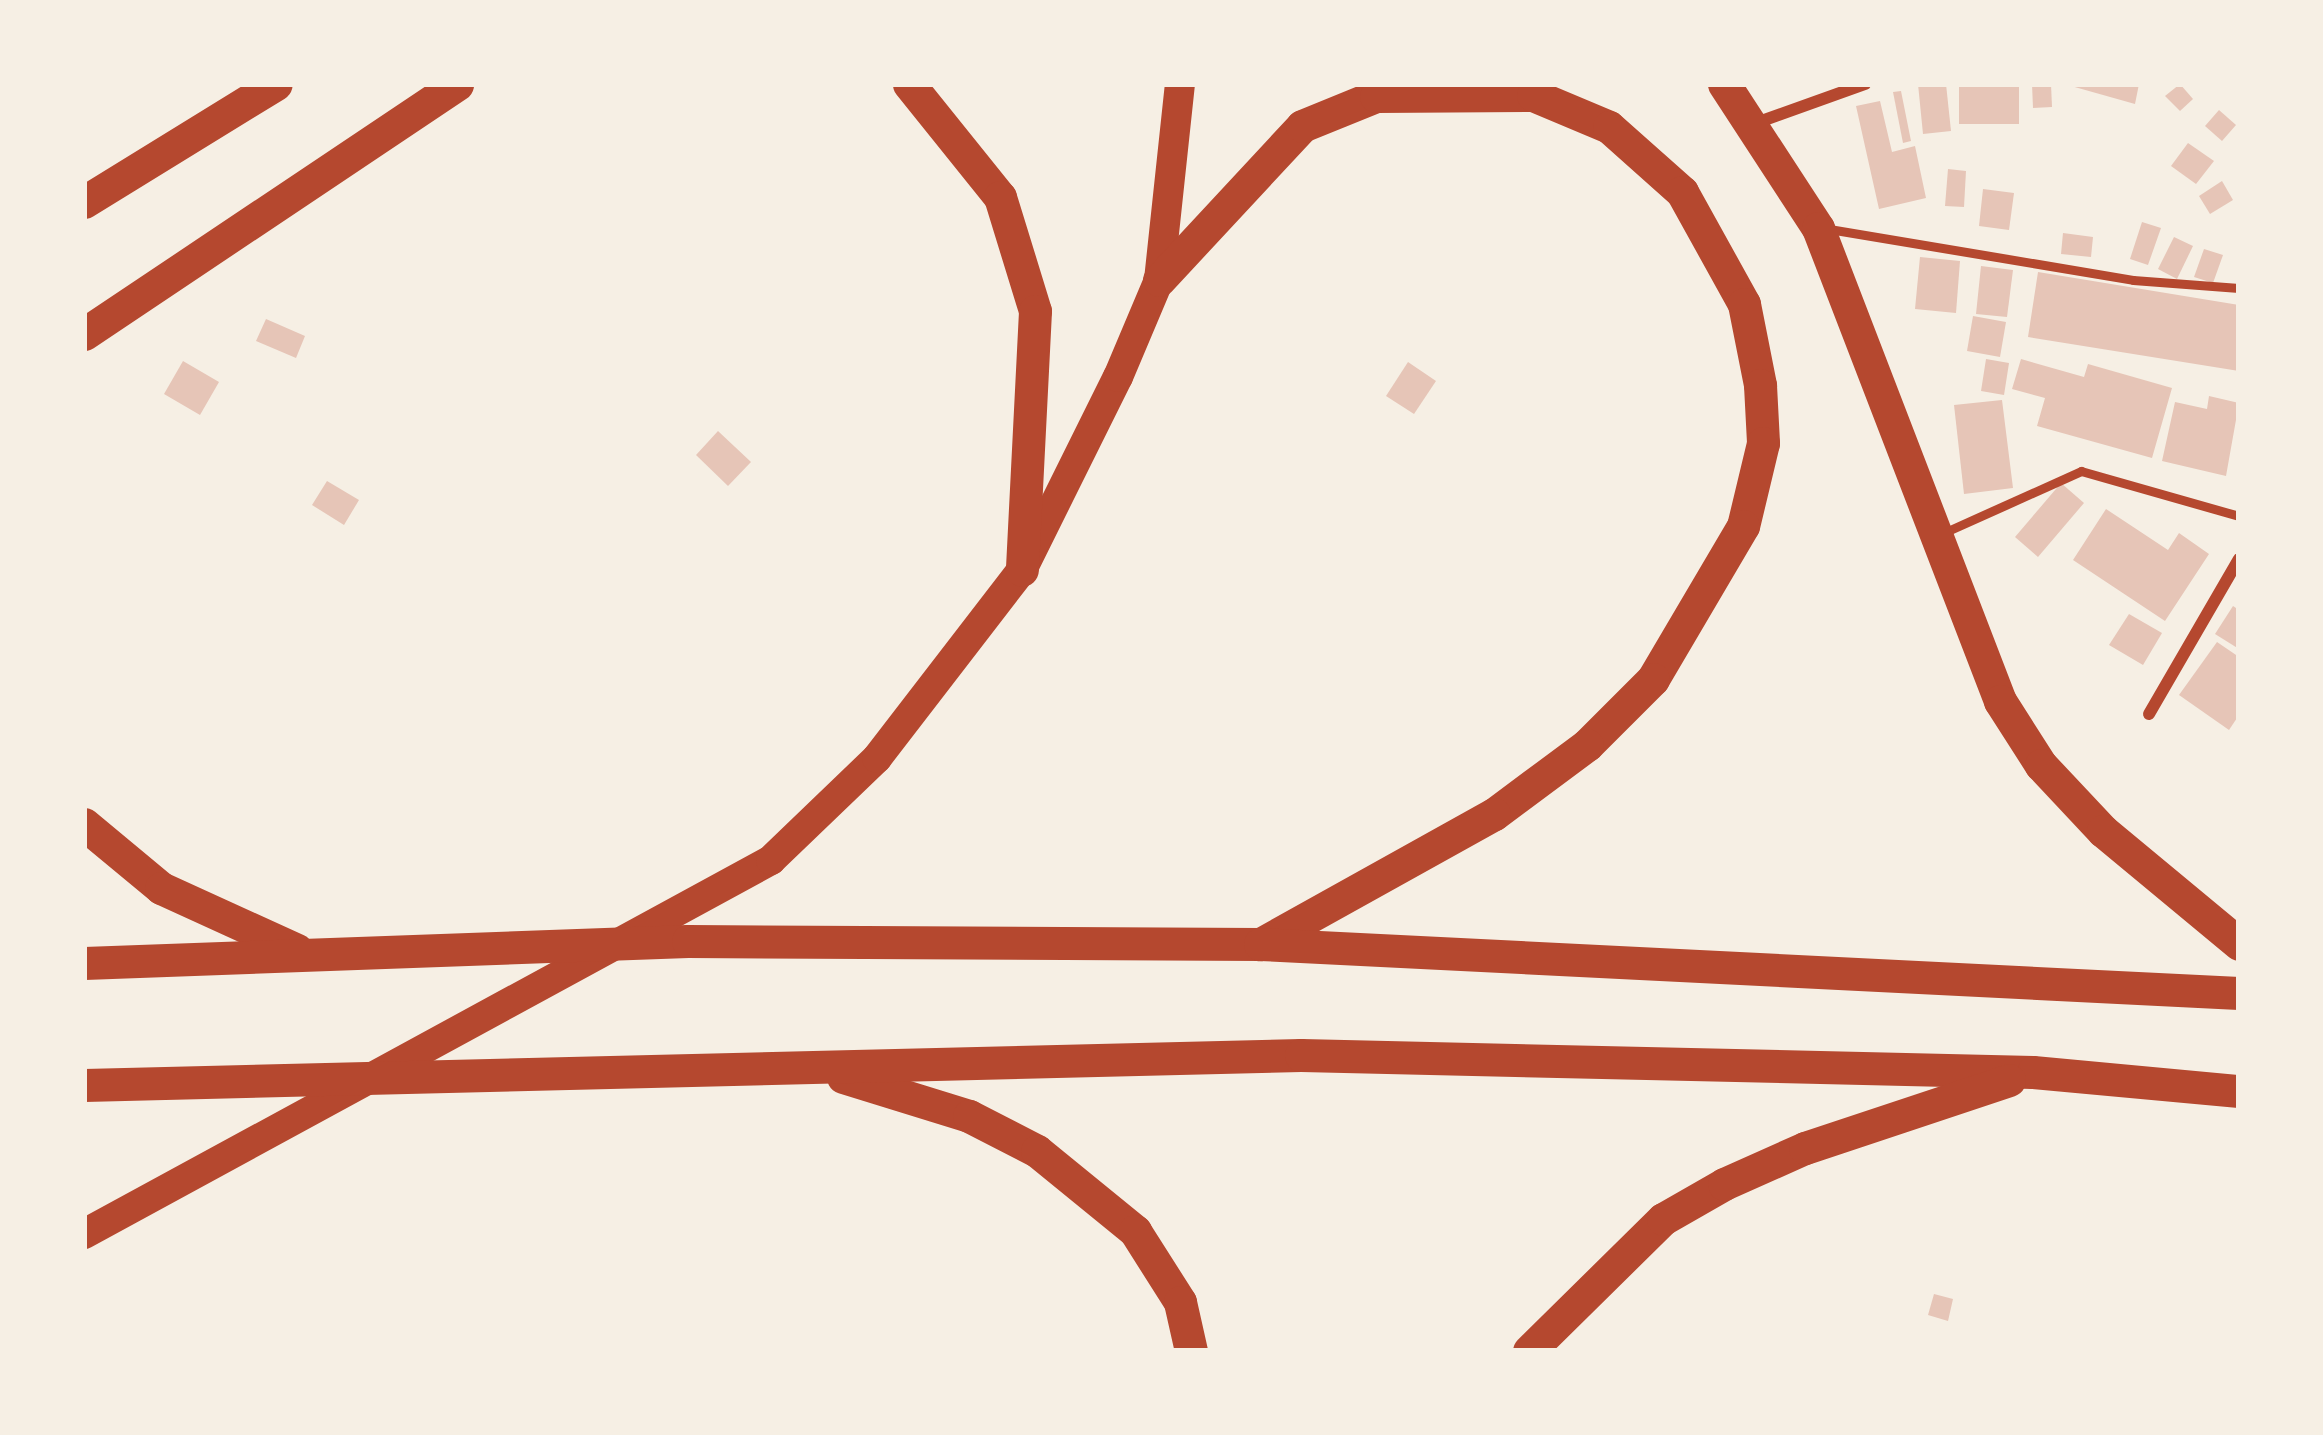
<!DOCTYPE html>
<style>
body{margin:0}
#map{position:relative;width:2323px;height:1435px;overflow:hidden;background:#f6efe4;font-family:"Alegreya Sans",sans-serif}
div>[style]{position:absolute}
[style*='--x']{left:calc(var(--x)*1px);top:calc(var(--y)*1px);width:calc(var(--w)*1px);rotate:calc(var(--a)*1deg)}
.building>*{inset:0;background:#e6c5b7}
.service>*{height:9px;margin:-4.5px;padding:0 4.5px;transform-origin:4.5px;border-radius:4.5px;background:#b5482f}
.minor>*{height:12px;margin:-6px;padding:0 6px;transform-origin:6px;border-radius:6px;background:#b5482f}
.primary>*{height:30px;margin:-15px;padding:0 15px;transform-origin:15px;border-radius:15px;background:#b5482f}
.trunk>*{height:33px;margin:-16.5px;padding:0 16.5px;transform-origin:16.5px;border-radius:16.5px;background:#b5482f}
span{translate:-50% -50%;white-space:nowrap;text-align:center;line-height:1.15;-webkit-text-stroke:12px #f6efe4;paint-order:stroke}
.frame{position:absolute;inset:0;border:87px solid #f6efe4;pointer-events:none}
</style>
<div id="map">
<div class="building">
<div style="clip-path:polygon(1918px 84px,1946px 84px,1951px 131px,1923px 134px)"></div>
<div style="clip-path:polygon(1959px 84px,2019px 84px,2019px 124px,1959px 124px)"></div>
<div style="clip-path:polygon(2032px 84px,2051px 84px,2052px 107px,2033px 108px)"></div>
<div style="clip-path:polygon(2064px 84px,2139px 84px,2135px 104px)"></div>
<div style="clip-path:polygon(2180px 84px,2193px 99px,2180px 111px,2165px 96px)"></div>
<div style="clip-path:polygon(1901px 91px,1911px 141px,1903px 143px,1893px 92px)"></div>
<div style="clip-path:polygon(1880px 101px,1892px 152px,1915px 146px,1926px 198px,1879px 209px,1856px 106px)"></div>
<div style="clip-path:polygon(2219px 110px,2236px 125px,2222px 141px,2205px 126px)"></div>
<div style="clip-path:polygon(2188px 143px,2214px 161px,2196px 184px,2171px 166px)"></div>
<div style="clip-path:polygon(1948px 169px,1966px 171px,1964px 207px,1945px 206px)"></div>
<div style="clip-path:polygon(2222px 181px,2233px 200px,2210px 214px,2199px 196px)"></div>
<div style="clip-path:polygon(1983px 189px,2014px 193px,2009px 230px,1979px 226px)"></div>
<div style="clip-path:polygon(2142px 222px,2161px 228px,2148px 265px,2130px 259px)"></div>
<div style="clip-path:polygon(2063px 233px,2093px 237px,2091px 257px,2061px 254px)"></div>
<div style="clip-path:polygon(2174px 237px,2193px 246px,2177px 279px,2158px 269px)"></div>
<div style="clip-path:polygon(2204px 249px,2223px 255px,2213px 283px,2194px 277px)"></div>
<div style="clip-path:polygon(1920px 257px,1960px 261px,1956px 313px,1915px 309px)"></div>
<div style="clip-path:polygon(1981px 266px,2013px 270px,2007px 317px,1976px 314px)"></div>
<div style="clip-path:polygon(2038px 272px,2239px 305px,2239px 371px,2028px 337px)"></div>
<div style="clip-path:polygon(1973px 316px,2006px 322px,2000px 357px,1967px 351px)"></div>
<div style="clip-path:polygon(266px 319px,305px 336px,296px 358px,256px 341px)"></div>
<div style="clip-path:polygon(1986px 359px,2009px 363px,2004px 395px,1981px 391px)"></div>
<div style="clip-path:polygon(2021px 359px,2084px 377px,2088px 364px,2172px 388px,2152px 458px,2037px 426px,2045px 398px,2012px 389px)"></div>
<div style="clip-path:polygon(183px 361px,219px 382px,200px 415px,164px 394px)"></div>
<div style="clip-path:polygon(1408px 362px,1436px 381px,1414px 414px,1386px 396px)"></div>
<div style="clip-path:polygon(2209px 396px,2239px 403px,2226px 476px,2162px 461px,2175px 402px,2207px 409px)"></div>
<div style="clip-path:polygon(2002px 400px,2013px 488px,1964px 494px,1954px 405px)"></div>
<div style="clip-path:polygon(718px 431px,751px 462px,728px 486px,696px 455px)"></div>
<div style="clip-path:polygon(327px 481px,359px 500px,344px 525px,312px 505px)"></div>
<div style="clip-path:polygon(2061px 483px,2084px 503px,2038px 557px,2015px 537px)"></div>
<div style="clip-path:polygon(2106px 509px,2168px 550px,2179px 533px,2209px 554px,2165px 621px,2073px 560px)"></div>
<div style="clip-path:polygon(2233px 606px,2239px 610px,2239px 649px,2215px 634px)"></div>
<div style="clip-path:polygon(2129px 614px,2162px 633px,2143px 665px,2109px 645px)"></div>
<div style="clip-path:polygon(2217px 642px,2239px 657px,2239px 715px,2229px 730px,2179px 695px)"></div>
<div style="clip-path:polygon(1934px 1294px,1953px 1299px,1948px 1321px,1928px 1315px)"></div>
</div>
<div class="service">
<div style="--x:1829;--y:229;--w:308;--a:9.5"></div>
<div style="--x:2133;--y:280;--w:106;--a:4.3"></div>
<div style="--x:1941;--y:534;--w:154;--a:-24.2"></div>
<div style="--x:2081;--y:471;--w:164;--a:15.9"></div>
</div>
<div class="minor">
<div style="--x:1756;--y:123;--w:116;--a:-19.7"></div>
<div style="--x:2149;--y:714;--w:179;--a:-59.9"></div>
</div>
<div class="primary">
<div style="--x:84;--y:1234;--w:782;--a:-28.56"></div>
<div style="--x:771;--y:860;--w:147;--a:-43.9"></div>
<div style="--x:877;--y:758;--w:237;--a:-52.4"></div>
<div style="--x:1022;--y:570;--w:216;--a:-63.6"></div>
<div style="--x:1118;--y:377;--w:105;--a:-67.1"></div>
<div style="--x:1159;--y:280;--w:197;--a:-83.9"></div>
</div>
<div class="trunk">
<div style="--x:909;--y:84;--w:145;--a:51.2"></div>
<div style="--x:1000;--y:197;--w:119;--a:72.9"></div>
<div style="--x:1035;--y:311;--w:259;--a:92.9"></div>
<div style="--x:1724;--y:84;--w:172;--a:56.9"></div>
<div style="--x:1818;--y:228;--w:507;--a:68.95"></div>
<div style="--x:2000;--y:701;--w:76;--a:57.4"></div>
<div style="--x:2041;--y:765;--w:91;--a:46.8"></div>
<div style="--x:2103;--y:831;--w:177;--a:39.7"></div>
<div style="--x:84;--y:202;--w:225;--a:-31.6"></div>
<div style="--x:1159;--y:280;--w:210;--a:-47.1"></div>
<div style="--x:1302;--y:126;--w:80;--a:-22.1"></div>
<div style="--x:1376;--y:96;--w:157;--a:-0.4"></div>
<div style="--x:1533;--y:95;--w:82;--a:22.8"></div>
<div style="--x:1609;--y:127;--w:98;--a:41.7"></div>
<div style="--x:1682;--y:192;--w:128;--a:61"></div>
<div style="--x:1744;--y:304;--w:83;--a:78.8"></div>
<div style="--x:1760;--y:385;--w:58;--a:87"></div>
<div style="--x:1763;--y:443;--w:85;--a:103.5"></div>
<div style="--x:1743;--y:526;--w:178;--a:120.5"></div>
<div style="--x:1653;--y:679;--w:93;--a:135"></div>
<div style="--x:1587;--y:745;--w:116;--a:143.4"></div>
<div style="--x:1494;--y:814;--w:268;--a:150.9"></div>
<div style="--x:84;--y:334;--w:449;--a:-33.8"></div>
<div style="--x:84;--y:824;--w:100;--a:39.7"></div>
<div style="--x:161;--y:888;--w:149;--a:24.5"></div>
<div style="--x:84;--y:963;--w:604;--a:-2.09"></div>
<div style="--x:688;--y:941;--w:572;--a:0.3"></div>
<div style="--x:1260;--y:944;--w:980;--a:2.87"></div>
<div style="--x:843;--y:1077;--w:132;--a:17.2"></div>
<div style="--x:969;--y:1116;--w:76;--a:27.2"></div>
<div style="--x:1037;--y:1151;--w:127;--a:39.2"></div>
<div style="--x:1135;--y:1231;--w:84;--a:57.6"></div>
<div style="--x:1180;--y:1302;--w:50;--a:77.3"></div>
<div style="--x:84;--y:1085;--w:1217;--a:-1.41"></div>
<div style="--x:1301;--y:1055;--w:732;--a:1.33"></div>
<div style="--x:2033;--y:1072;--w:207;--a:5.3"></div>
<div style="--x:1529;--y:1351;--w:188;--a:-44.6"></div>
<div style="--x:1663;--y:1219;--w:70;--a:-29.8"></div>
<div style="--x:1724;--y:1184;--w:89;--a:-24"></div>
<div style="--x:1805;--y:1148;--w:215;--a:-18.4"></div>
</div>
<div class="frame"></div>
</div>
